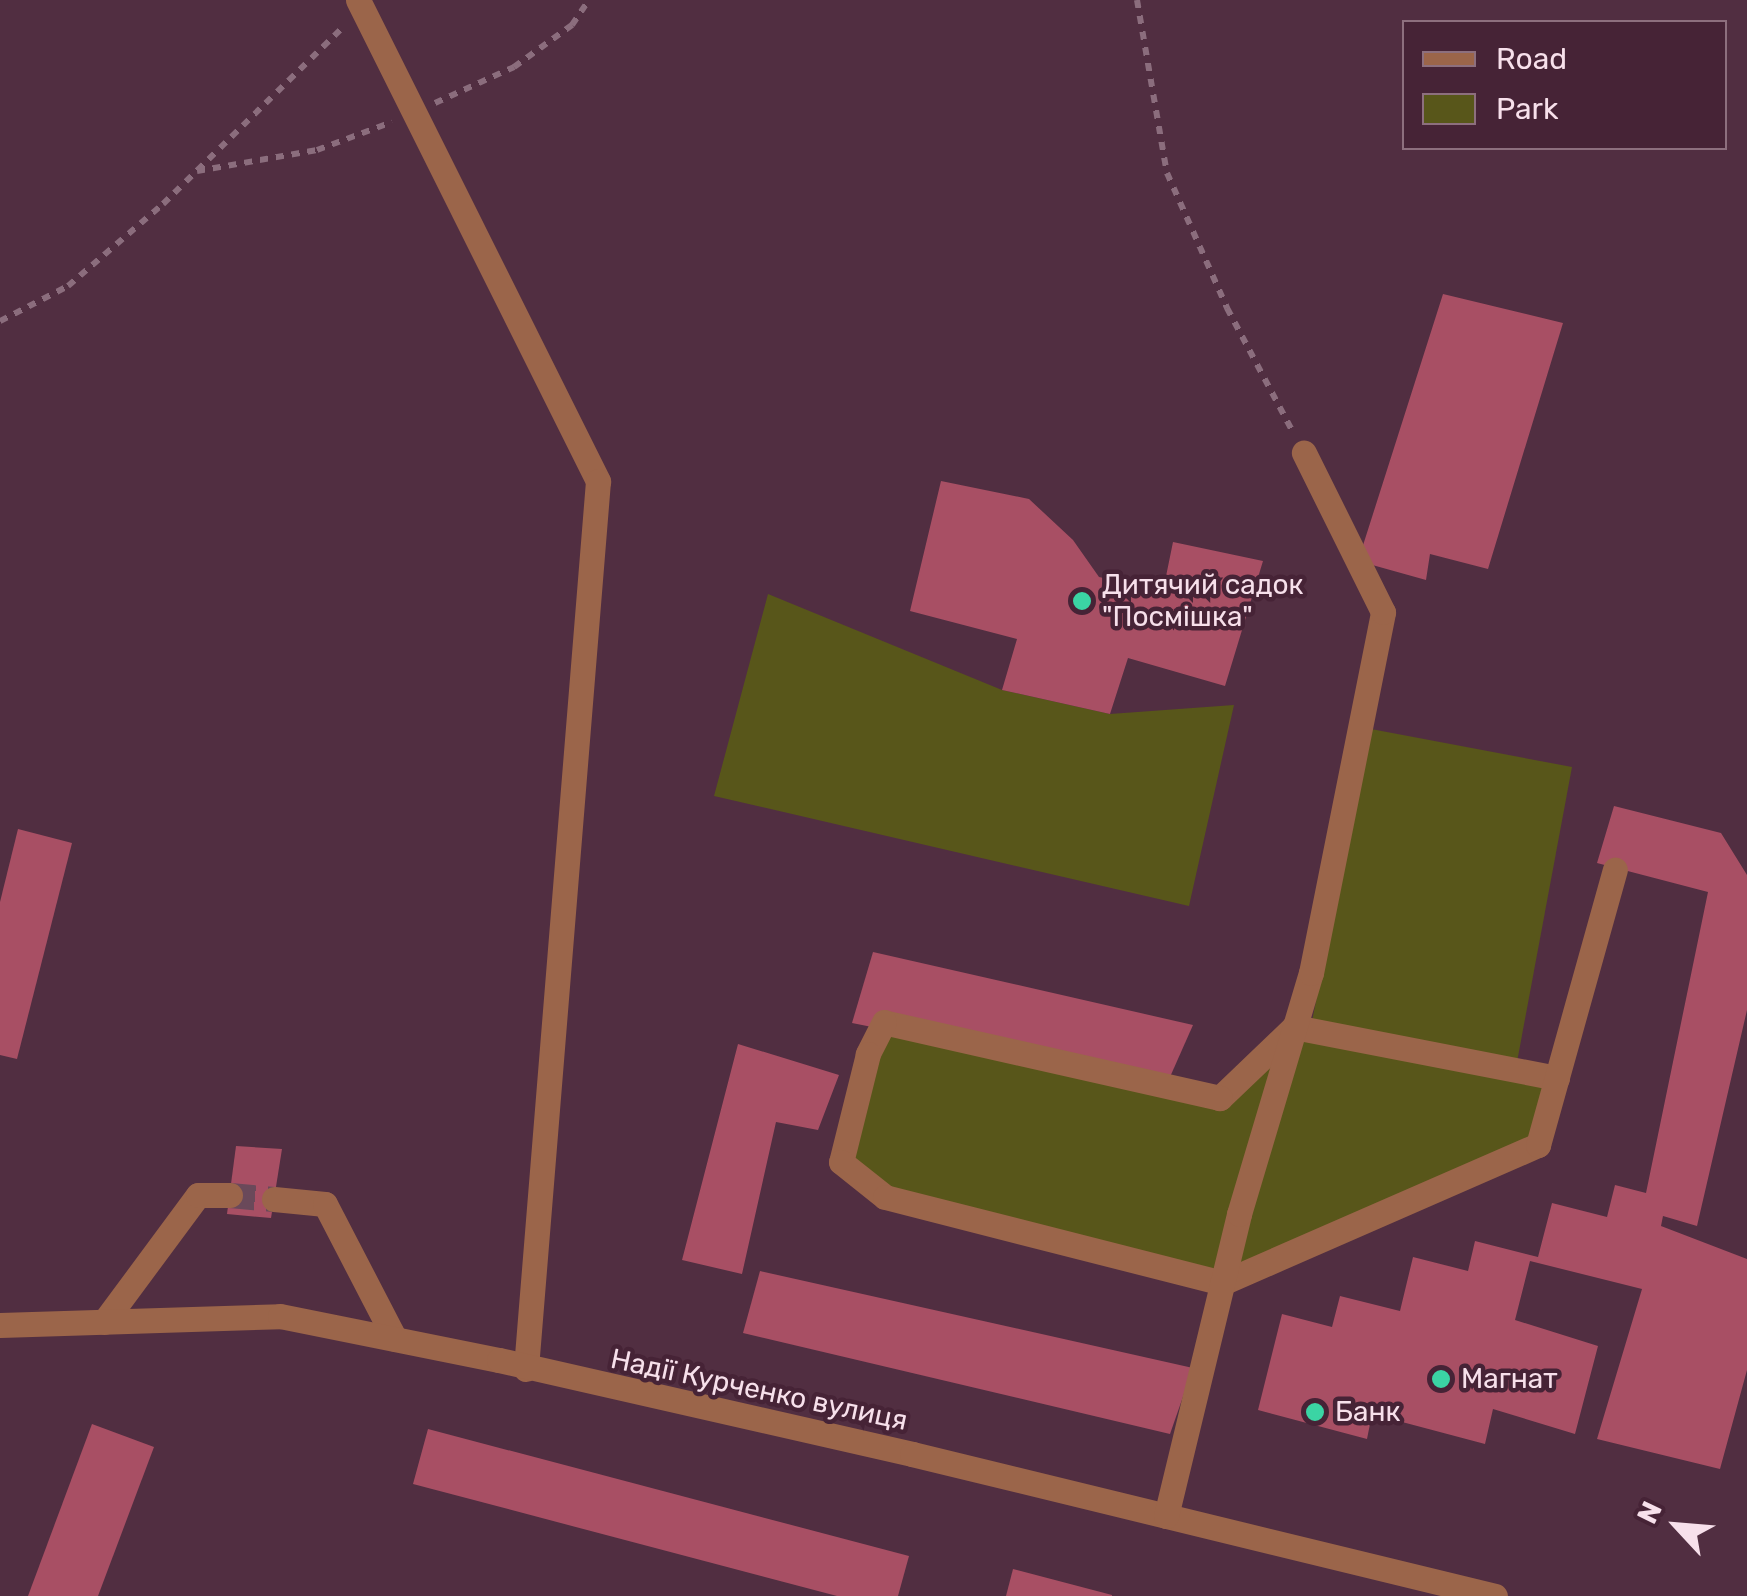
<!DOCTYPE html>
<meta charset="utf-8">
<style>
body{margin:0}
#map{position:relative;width:1747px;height:1596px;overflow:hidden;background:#512e41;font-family:Rubik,sans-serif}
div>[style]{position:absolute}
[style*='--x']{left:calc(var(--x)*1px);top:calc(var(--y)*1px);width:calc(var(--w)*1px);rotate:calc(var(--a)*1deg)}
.green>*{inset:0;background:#58561a}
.building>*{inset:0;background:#a84f64}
.minor-tunnel>*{height:25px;margin-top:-12.5px;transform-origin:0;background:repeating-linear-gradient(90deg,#6a495a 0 25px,transparent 0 37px)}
.path>*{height:6px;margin-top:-3px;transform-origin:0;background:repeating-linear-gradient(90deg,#8b6d7d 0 8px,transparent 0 16px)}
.minor>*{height:25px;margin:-12.5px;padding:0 12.5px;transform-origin:12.5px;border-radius:12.5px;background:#9b654a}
.dots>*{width:28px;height:28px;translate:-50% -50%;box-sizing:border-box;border:5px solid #462336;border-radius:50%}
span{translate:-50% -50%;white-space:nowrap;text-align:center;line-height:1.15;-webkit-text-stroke:9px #462336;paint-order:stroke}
.poi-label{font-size:28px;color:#f7e0eb}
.left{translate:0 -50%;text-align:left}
.street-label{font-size:28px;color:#f7e0eb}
.legend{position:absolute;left:1402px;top:20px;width:325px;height:130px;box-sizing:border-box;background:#462336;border:2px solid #8d6f7e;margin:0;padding:12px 18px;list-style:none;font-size:30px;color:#f7e0eb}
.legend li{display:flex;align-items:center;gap:20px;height:50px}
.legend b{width:50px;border:2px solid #8d6f7e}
.north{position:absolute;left:1627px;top:1476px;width:100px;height:100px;-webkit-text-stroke:8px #462336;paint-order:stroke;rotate:296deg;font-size:28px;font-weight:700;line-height:40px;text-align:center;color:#f7e0eb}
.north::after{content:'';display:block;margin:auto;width:35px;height:45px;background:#f7e0eb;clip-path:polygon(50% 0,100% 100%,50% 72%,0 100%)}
</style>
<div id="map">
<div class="green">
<div style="clip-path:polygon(768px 594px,1002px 690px,1110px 714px,1234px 705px,1189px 906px,714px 796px)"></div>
<div style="clip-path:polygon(1371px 729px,1572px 767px,1517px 1062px,1312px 1021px)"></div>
<div style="clip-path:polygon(884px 1022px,1219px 1098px,1294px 1027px,1557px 1078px,1538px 1145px,1211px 1281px,885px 1197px,844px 1150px)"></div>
</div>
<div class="building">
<div style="clip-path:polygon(1443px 294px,1563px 323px,1488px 569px,1430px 554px,1426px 580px,1358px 561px)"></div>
<div style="clip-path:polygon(941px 481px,1029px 499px,1073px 540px,1099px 577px,1163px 591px,1173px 542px,1263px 561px,1225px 686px,1128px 658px,1110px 714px,1002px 690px,1017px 639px,910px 611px)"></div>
<div style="clip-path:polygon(1614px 806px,1721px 833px,1747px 875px,1747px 1010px,1697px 1226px,1663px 1216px,1661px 1226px,1747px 1259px,1747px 1370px,1720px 1469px,1597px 1439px,1642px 1289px,1530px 1261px,1515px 1320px,1598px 1346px,1575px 1434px,1493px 1409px,1485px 1444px,1372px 1414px,1367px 1439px,1258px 1410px,1282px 1314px,1332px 1327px,1340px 1296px,1400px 1311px,1413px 1257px,1468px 1271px,1475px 1241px,1538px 1257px,1552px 1203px,1607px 1217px,1615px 1185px,1646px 1193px,1708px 892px,1597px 863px)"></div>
<div style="clip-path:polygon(18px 829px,72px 843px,17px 1059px,0 1055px,0 902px)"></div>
<div style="clip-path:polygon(873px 952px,1193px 1025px,1166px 1086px,852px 1023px)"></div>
<div style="clip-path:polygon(738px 1044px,839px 1075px,818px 1130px,776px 1122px,742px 1274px,682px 1260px)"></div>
<div style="clip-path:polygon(236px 1146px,282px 1149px,271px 1218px,227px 1214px)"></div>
<div style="clip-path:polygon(760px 1271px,1193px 1368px,1170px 1434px,743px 1333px)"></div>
<div style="clip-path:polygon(92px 1424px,154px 1447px,98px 1596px,28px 1596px)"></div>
<div style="clip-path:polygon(428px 1429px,909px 1556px,898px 1596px,837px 1596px,413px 1484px)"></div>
<div style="clip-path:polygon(1013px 1569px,1112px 1595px,1112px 1596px,1006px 1596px)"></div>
</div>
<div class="minor-tunnel">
<div style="--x:230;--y:1195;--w:44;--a:5.2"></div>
</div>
<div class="path">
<div style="--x:1137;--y:0;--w:176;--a:80.2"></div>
<div style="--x:1167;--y:173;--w:148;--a:66"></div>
<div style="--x:1227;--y:308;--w:140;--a:62"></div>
<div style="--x:435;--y:103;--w:87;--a:-24.5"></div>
<div style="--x:514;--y:67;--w:72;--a:-35.9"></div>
<div style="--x:572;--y:25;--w:30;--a:-56"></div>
<div style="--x:197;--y:171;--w:122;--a:-9.9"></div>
<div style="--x:317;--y:150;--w:80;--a:-20.5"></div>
<div style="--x:0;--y:321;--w:76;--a:-27.2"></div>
<div style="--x:68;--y:286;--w:125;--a:-40.8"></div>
<div style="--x:163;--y:204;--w:251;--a:-44.5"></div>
</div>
<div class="minor">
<div style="--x:358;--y:0;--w:538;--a:63.48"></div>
<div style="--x:598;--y:481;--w:891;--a:94.64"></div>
<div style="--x:1557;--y:1078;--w:268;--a:-169"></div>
<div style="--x:1294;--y:1027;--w:103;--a:136.2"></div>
<div style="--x:1220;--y:1098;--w:344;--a:-167.3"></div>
<div style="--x:884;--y:1022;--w:36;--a:117"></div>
<div style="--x:868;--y:1054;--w:111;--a:104"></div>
<div style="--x:841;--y:1162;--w:56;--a:38.5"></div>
<div style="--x:885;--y:1197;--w:348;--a:14.3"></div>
<div style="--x:1222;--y:1283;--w:345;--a:-23.6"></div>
<div style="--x:1538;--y:1145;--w:286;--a:-74.4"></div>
<div style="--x:274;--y:1199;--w:51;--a:5.6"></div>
<div style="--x:325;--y:1204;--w:152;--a:62.6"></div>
<div style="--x:104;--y:1322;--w:158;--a:-53.5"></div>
<div style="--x:198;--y:1195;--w:32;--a:0"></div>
<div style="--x:0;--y:1325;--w:280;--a:-1.8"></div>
<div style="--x:280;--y:1316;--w:223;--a:11.4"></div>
<div style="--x:499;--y:1360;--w:424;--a:12.8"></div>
<div style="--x:912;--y:1454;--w:600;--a:13.69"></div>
<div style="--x:1166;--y:1516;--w:311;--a:-76.4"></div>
<div style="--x:1239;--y:1214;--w:252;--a:-73.4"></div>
<div style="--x:1311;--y:973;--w:368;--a:-78.7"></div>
<div style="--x:1383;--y:612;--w:178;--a:-116.4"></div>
</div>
<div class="dots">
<div style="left:1082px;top:601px;background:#3bd4a4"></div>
<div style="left:1441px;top:1379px;background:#3bd4a4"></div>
<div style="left:1315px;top:1412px;background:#3bd4a4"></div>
</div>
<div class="poi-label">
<span class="left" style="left:1102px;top:601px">Дитячий садок<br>"Посмішка"</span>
<span class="left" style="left:1461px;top:1379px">Магнат</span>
<span class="left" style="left:1335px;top:1412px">Банк</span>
</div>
<div class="street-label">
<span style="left:759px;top:1390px;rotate:12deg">Надії Курченко вулиця</span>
</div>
<ul class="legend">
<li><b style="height:12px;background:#9b654a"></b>Road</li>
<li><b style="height:28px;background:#58561a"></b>Park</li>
</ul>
<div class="north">N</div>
</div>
